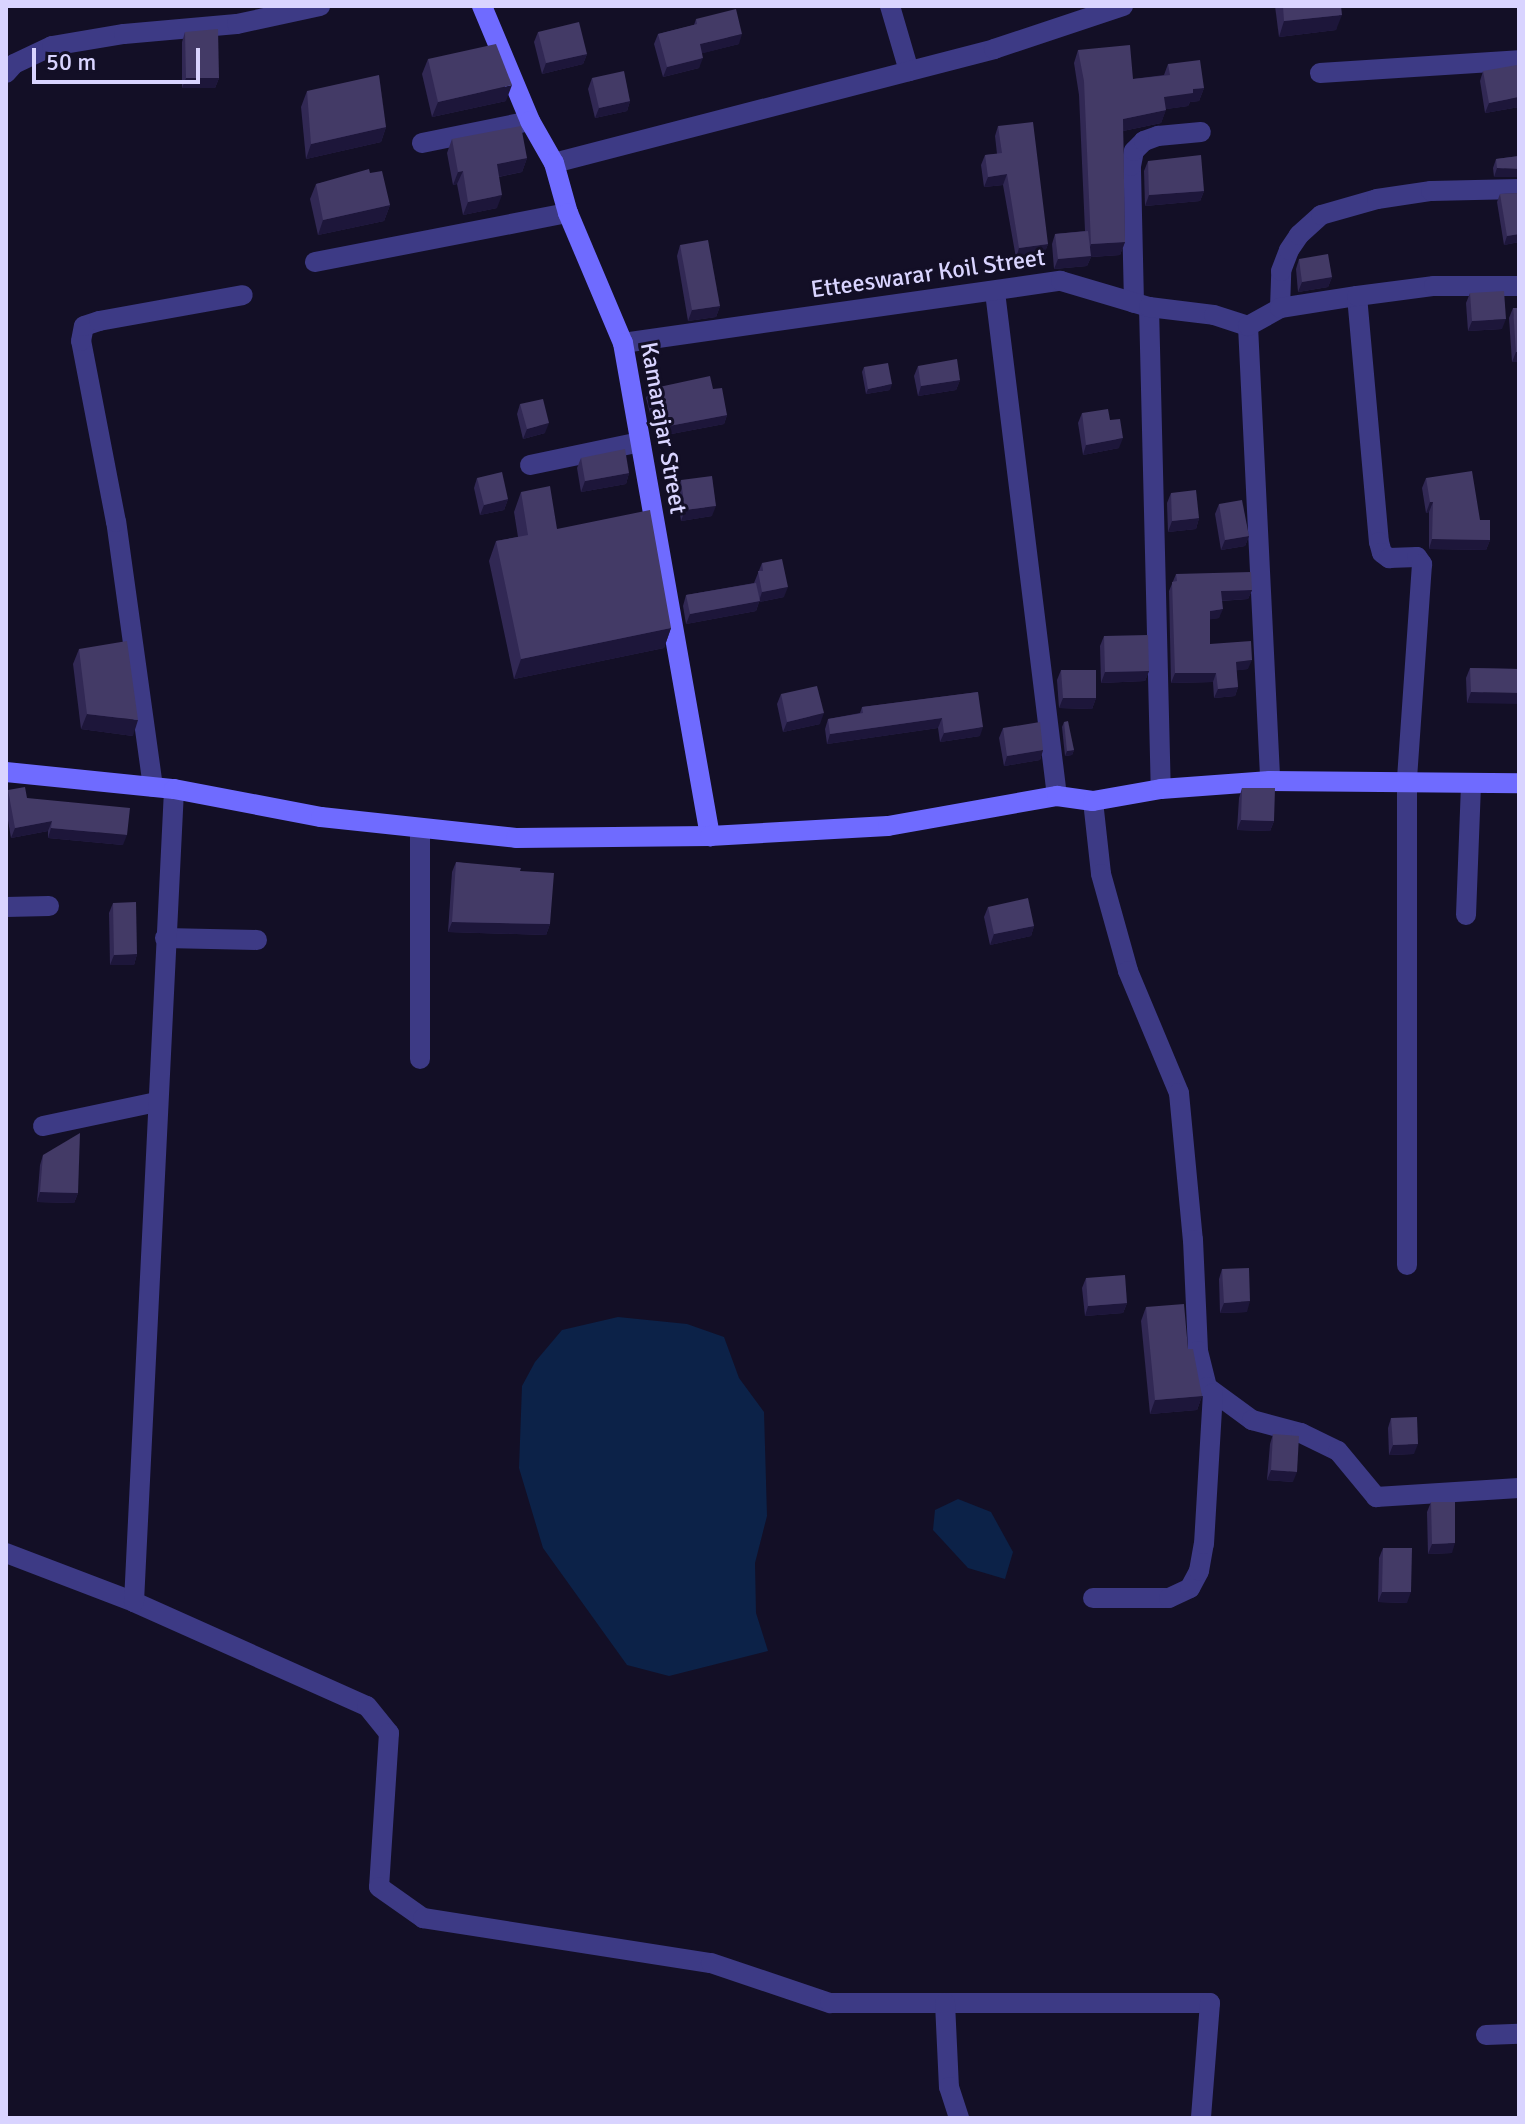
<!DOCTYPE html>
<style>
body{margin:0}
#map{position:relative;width:1525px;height:2124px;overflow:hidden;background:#130f26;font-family:Signika,sans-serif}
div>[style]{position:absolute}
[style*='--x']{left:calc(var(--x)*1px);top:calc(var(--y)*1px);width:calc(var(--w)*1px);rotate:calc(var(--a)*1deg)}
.water>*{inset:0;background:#0c2248}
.street>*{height:20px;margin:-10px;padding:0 10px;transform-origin:10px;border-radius:10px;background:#3d3a85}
.secondary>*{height:20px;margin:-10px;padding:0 10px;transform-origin:10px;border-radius:10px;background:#6f6bff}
.wall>*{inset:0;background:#312854}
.shaded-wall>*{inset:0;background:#1d163a}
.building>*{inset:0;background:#433a66}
span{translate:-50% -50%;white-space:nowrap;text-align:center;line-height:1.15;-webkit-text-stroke:6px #130f26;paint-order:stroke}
.street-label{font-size:24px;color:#d9d4ff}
.frame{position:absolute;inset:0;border:8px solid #d9d4ff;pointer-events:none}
.scale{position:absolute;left:32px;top:48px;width:168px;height:36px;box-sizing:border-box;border:4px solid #d9d4ff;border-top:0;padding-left:10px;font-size:24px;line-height:28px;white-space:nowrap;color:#d9d4ff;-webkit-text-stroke:6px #130f26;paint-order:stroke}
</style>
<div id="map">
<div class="water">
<div style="clip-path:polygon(618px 1317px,687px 1324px,724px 1337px,739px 1378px,764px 1412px,767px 1516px,755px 1563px,756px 1613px,768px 1651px,669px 1676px,627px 1665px,543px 1548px,519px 1468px,522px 1386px,535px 1362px,562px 1330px)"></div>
<div style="clip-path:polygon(958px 1499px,991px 1512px,1013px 1552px,1005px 1579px,968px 1568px,933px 1530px,935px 1510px)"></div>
</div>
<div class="street">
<div style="--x:890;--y:6;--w:68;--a:73.7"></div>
<div style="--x:6;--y:73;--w:12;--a:-48"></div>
<div style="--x:14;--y:64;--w:42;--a:-25.3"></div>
<div style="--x:52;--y:46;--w:73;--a:-9.5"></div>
<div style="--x:124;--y:34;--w:113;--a:-5.1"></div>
<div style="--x:237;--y:24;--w:85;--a:-12.2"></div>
<div style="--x:1320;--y:73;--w:199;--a:-3.7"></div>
<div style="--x:422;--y:143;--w:110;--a:-11.5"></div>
<div style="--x:554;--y:163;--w:455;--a:-14.5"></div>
<div style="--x:994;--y:49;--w:136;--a:-18.4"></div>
<div style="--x:315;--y:262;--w:258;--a:-11"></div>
<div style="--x:995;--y:292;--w:508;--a:82.99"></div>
<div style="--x:1357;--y:296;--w:247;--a:84.9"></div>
<div style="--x:1379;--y:542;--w:11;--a:75"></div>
<div style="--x:1382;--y:553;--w:9;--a:36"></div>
<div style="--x:1389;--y:558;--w:28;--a:-2"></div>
<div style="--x:1417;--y:557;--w:9;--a:54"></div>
<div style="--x:1422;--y:564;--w:217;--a:94"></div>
<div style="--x:1407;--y:780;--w:485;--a:90"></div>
<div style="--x:1134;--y:303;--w:137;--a:-91.3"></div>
<div style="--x:1131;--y:166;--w:15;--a:-79"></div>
<div style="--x:1134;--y:151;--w:14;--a:-45"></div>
<div style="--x:1144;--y:141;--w:15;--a:-20"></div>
<div style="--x:1158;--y:136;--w:43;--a:-5.3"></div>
<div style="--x:1149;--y:307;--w:482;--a:88.6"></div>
<div style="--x:1280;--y:308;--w:37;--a:-88"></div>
<div style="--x:1281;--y:271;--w:22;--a:-69"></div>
<div style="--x:1289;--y:250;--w:18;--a:-56"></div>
<div style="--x:1299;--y:235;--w:30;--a:-42"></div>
<div style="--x:1321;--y:215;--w:58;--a:-15.9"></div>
<div style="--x:1377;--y:199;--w:55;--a:-8.4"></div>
<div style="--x:1431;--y:191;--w:88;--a:-1.3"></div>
<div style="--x:1248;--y:326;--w:456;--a:87.2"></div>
<div style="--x:623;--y:343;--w:442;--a:-8.1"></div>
<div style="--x:1061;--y:281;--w:92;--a:16.5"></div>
<div style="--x:1149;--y:307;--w:65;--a:7"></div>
<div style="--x:1214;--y:315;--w:36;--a:18"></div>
<div style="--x:1248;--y:326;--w:37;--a:-29"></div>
<div style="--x:1280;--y:308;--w:78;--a:-8.9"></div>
<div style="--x:1357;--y:296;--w:78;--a:-7.4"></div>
<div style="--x:1434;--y:286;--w:85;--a:0"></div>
<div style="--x:530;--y:465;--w:112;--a:-11.8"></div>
<div style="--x:153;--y:787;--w:268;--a:-97.9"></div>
<div style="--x:116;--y:522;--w:184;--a:-100.9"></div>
<div style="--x:81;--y:341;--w:15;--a:-79"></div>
<div style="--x:84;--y:326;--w:16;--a:-18"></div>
<div style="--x:99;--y:321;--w:146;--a:-10.2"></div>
<div style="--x:1093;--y:801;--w:73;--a:83.7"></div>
<div style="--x:1101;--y:874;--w:101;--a:74.4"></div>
<div style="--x:1128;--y:971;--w:132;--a:67.3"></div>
<div style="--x:1179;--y:1093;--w:148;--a:84.6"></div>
<div style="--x:1193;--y:1240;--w:111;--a:87.4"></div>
<div style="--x:1198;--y:1351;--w:37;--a:76"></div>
<div style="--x:1207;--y:1387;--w:56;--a:36.3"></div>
<div style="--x:1252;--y:1420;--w:51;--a:14.9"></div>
<div style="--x:1301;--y:1433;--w:41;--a:25.9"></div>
<div style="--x:1338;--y:1451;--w:60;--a:50.4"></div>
<div style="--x:1376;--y:1497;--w:143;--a:-3.6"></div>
<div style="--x:6;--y:907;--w:43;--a:-1.3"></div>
<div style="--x:1466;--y:915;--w:131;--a:-87.8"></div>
<div style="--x:165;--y:938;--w:92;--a:1.2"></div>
<div style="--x:420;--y:1059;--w:231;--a:-90"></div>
<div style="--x:43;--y:1126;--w:116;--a:-11.9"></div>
<div style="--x:6;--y:1553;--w:137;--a:20.9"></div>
<div style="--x:134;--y:1602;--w:255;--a:24.1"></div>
<div style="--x:367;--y:1706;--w:35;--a:51"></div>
<div style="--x:389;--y:1733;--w:154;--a:93.7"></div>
<div style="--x:379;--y:1887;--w:54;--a:35.2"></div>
<div style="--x:423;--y:1918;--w:291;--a:8.9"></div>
<div style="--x:711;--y:1963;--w:126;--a:18.6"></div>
<div style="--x:830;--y:2003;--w:380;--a:0"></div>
<div style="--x:1210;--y:2003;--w:115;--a:94.5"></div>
<div style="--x:1093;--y:1598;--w:76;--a:0"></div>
<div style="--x:1169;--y:1598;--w:23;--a:-25"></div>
<div style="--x:1190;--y:1588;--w:19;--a:-62"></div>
<div style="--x:1199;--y:1571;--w:27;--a:-80"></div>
<div style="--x:1204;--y:1544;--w:151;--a:-86.6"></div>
<div style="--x:134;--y:1602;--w:814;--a:-87.18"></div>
<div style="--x:945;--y:2003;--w:84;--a:87.3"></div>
<div style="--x:949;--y:2087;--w:33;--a:72"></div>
<div style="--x:1486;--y:2035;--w:33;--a:-2"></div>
</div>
<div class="secondary">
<div style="--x:482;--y:6;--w:125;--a:67.3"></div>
<div style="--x:530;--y:121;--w:48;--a:60.3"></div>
<div style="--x:554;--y:163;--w:52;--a:74.4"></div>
<div style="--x:568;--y:213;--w:141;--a:67.1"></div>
<div style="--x:623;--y:343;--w:501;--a:79.99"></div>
<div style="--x:6;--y:772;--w:169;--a:5.8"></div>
<div style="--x:174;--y:789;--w:150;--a:10.8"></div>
<div style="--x:321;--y:817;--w:196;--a:6.1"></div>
<div style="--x:516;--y:838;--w:194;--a:-0.6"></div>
<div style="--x:710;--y:836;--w:178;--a:-3.2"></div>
<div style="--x:888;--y:826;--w:172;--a:-10.1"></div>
<div style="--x:1057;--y:796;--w:36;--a:8"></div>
<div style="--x:1093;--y:801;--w:69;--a:-10"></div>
<div style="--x:1161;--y:789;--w:109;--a:-4.2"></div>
<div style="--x:1270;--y:781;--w:249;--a:0.5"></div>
</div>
<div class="wall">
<div style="clip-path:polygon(1275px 6px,1341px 6px,1336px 30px,1279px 37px)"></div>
<div style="clip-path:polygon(696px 19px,739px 44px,702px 53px,699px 68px,663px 77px,654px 44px,658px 34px,694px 25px)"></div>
<div style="clip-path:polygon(185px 32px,219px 78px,215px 88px,182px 88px,182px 42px)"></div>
<div style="clip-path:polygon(538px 32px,587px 54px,583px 64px,542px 74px,534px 42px)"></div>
<div style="clip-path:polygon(1078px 50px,1133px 79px,1164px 75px,1168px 64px,1204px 88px,1199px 101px,1190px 102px,1188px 106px,1166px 109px,1161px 123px,1123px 131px,1125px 242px,1120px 255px,1091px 257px,1087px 266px,1054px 269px,1052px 244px,1055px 234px,1085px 231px,1079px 95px,1074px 63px)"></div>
<div style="clip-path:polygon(428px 59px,506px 101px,432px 117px,422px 74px)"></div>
<div style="clip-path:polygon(1483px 71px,1519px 107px,1485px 113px,1480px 81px)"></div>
<div style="clip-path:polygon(592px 78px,630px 101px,627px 111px,595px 118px,588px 89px)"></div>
<div style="clip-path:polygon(307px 91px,386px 127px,381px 142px,306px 159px,301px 107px)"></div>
<div style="clip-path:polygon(998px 126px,1048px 244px,1044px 254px,1016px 258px,1003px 185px,984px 187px,981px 165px,985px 155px,997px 154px,995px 136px)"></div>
<div style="clip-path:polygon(452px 139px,527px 158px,522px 172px,499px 177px,497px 208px,463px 215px,457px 184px,453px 185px,447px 153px)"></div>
<div style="clip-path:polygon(1519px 156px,1494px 177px,1493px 168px,1496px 159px)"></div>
<div style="clip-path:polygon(1148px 161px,1204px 191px,1200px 201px,1145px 206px,1144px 171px)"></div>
<div style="clip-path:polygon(370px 173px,390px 205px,384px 221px,318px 235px,310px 199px,316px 184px)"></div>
<div style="clip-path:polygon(1519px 193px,1519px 242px,1504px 245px,1497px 202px,1500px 194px)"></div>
<div style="clip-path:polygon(680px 245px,720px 306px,716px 317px,688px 321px,677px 256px)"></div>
<div style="clip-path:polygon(1299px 259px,1332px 277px,1328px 287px,1298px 292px,1296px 269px)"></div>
<div style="clip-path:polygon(1470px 293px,1502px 329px,1468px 331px,1466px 303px)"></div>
<div style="clip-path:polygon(1513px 308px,1519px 362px,1512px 362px,1509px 318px)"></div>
<div style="clip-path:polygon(918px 366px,960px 380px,956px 390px,918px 396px,914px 376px)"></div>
<div style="clip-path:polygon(864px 367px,890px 390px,866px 394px,862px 372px)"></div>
<div style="clip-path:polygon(650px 389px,713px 389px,727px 415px,724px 424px,666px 435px,664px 426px,654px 429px,646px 398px)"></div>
<div style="clip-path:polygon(520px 404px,545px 433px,523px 439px,517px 414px)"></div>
<div style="clip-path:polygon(1082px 413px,1110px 420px,1119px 448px,1083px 455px,1078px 423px)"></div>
<div style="clip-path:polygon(581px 458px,629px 473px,626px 484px,581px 492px,577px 468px)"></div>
<div style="clip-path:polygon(477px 478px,508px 499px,504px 510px,480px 515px,474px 488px)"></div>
<div style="clip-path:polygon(1426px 478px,1480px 520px,1490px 540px,1486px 550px,1429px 549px,1429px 512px,1426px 513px,1422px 488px)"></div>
<div style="clip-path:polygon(681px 480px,712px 516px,681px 521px,677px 491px)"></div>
<div style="clip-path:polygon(521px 492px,557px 529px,671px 628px,664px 648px,514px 679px,489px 561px,496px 541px,518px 537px,514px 512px)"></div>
<div style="clip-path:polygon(1171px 493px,1199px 518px,1196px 529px,1168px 532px,1167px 503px)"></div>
<div style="clip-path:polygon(1219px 504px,1249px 536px,1245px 546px,1221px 550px,1215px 514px)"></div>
<div style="clip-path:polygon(762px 563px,784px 597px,759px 602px,756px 611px,686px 624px,683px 606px,686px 595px,754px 583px)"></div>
<div style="clip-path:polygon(1176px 574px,1252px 590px,1248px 599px,1222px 601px,1219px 618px,1210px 619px,1210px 644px,1248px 669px,1236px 670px,1238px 687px,1235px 696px,1214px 698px,1213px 682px,1171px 683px,1169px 591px)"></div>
<div style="clip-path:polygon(1104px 636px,1149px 671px,1145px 681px,1101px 683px,1100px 646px)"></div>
<div style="clip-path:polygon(79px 649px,133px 736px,81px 729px,73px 664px)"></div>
<div style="clip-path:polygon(1470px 668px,1519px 669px,1467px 703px,1466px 678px)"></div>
<div style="clip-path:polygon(1061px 670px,1096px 698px,1092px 709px,1059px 708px,1057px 680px)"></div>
<div style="clip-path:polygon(978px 692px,980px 736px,940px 742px,938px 728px,827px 744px,825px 729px,828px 719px,860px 713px,862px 707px)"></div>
<div style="clip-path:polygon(781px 694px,820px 724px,783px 732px,777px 704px)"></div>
<div style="clip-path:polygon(1064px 722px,1074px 750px,1072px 755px,1065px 756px,1062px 727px)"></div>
<div style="clip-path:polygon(1003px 728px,1043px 750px,1040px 760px,1004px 766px,999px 738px)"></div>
<div style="clip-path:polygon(1242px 788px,1274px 821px,1270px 831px,1237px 830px,1239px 798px)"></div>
<div style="clip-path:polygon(8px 790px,27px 798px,123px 845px,48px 838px,48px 831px,11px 838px,6px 809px,6px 796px)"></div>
<div style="clip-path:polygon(456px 862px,520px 871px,550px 924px,546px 935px,448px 932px,452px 872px)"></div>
<div style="clip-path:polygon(113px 903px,137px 954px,134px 965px,110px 965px,109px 913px)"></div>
<div style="clip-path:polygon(988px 907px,1034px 926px,1031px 936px,990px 945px,984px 917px)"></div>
<div style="clip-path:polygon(43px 1155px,78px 1193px,74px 1203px,37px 1202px,40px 1165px)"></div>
<div style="clip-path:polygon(1222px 1269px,1247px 1312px,1220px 1313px,1219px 1279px)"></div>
<div style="clip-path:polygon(1086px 1278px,1127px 1303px,1123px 1313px,1085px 1316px,1082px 1288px)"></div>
<div style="clip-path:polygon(1146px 1307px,1188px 1349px,1202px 1396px,1197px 1410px,1150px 1414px,1141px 1321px)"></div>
<div style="clip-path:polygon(1391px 1418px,1414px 1454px,1389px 1455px,1388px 1428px)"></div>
<div style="clip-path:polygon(1273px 1434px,1293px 1482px,1267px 1480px,1270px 1444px)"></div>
<div style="clip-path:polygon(1431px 1502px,1452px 1553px,1428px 1554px,1427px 1512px)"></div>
<div style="clip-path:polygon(1383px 1548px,1407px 1603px,1378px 1602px,1379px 1558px)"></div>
</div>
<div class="shaded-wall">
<div style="clip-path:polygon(1342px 15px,1336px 30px,1279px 37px,1284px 21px)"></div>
<div style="clip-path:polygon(742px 34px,739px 44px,696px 55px,700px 44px)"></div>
<div style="clip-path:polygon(587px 54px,583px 64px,542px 74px,546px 63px)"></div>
<div style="clip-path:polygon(703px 58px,699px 68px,663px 77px,667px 67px)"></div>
<div style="clip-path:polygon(186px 78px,219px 78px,215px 88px,182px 88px)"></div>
<div style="clip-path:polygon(512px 85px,506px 101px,432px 117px,438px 102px)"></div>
<div style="clip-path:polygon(1204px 88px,1199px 101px,1190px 102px,1188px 106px,1160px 110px,1164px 97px,1193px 89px)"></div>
<div style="clip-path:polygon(1519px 97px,1519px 107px,1485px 113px,1489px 103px)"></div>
<div style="clip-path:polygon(630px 101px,627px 111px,595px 118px,599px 108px)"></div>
<div style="clip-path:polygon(1166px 110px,1161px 123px,1118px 132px,1123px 119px)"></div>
<div style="clip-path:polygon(386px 127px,381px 142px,306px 159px,311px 144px)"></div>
<div style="clip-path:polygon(527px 158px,522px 172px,492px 178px,497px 164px)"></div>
<div style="clip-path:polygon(1497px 168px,1519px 169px,1519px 177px,1494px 177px)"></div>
<div style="clip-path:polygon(463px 171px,457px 184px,453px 185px,458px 172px)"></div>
<div style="clip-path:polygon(1007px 174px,1003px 185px,984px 187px,988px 177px)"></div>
<div style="clip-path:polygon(1204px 191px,1200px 201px,1145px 206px,1149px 195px)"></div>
<div style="clip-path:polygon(502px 195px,497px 208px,463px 215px,468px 202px)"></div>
<div style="clip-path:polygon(390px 205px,384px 221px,318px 235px,323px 220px)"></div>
<div style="clip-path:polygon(1519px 234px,1519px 242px,1504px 245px,1507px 236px)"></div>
<div style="clip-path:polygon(1125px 242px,1120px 255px,1091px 257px,1087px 266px,1054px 269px,1058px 259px,1087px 256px,1091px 244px)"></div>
<div style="clip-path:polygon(1048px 244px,1044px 254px,1016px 258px,1019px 248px)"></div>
<div style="clip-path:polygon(1332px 277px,1328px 287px,1298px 292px,1302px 282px)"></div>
<div style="clip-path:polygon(720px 306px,716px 317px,688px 321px,692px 310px)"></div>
<div style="clip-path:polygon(1506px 319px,1502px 329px,1468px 331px,1472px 321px)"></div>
<div style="clip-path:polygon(1516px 352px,1519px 352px,1519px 362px,1512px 362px)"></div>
<div style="clip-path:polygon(960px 380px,956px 390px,918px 396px,921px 386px)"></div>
<div style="clip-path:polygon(892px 384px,890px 390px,866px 394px,868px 389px)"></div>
<div style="clip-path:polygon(727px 415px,724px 424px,666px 435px,669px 426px)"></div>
<div style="clip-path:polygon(667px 417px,664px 426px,654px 429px,657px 420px)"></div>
<div style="clip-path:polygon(549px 423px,545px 433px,523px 439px,527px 429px)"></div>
<div style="clip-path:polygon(1123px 438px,1119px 448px,1083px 455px,1086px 445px)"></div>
<div style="clip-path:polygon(629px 473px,626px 484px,581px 492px,585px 481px)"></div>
<div style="clip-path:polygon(508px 499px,504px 510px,480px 515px,484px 505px)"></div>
<div style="clip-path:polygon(1430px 502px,1433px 502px,1429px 512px,1426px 513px)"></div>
<div style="clip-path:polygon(716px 506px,712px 516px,681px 521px,685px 510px)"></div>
<div style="clip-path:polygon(1199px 518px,1196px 529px,1168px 532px,1172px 521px)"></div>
<div style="clip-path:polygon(1249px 536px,1245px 546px,1221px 550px,1225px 540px)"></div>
<div style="clip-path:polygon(1432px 539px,1490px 540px,1486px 550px,1429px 549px)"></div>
<div style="clip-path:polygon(788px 587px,784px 597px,759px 602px,756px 611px,686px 624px,690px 614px,759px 601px,762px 592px)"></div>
<div style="clip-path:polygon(1252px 590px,1248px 599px,1217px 601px,1221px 591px)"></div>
<div style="clip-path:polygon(1223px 609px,1219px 618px,1207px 620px,1210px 611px)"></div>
<div style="clip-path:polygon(671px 628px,664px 648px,514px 679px,521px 659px)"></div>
<div style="clip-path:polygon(1252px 660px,1248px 669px,1232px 671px,1236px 662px)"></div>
<div style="clip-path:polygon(1149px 671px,1145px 681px,1101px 683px,1105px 672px)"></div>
<div style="clip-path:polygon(1175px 673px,1216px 673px,1213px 682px,1171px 683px)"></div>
<div style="clip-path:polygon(1238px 687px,1235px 696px,1214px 698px,1218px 689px)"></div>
<div style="clip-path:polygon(1471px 692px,1519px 693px,1519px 704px,1467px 703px)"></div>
<div style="clip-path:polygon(1063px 698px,1096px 698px,1092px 709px,1059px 708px)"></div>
<div style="clip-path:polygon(824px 713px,820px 724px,783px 732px,787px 722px)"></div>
<div style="clip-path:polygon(87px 714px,138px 720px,133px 736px,81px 729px)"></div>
<div style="clip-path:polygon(942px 718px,938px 728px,827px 744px,830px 734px)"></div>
<div style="clip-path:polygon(983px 727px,980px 736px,940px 742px,944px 733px)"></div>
<div style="clip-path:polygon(1043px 750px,1040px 760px,1004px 766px,1007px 756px)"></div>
<div style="clip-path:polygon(1074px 750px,1072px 755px,1065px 756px,1067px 751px)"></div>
<div style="clip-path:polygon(1241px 820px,1274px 821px,1270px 831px,1237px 830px)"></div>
<div style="clip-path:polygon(52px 821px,48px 831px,11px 838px,15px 828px)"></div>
<div style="clip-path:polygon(51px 828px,127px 835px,123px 845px,48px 838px)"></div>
<div style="clip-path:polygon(452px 922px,550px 924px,546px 935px,448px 932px)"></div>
<div style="clip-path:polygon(1034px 926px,1031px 936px,990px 945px,994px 934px)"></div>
<div style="clip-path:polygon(137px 954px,134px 965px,110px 965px,114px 955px)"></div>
<div style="clip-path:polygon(40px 1192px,78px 1193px,74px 1203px,37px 1202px)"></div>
<div style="clip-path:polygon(1250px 1301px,1247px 1312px,1220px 1313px,1224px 1303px)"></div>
<div style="clip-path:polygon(1127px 1303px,1123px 1313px,1085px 1316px,1088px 1306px)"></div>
<div style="clip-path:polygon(1202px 1396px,1197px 1410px,1150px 1414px,1155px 1400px)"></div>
<div style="clip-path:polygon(1418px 1444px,1414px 1454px,1389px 1455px,1393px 1445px)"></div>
<div style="clip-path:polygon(1271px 1470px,1297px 1472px,1293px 1482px,1267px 1480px)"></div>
<div style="clip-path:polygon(1455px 1543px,1452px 1553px,1428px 1554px,1432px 1544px)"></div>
<div style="clip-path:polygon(1382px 1592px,1411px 1592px,1407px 1603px,1378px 1602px)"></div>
</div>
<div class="building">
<div style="clip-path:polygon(1283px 6px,1341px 6px,1342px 15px,1284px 21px)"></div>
<div style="clip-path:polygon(736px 9px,742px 34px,700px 44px,703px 58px,667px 67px,658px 34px,697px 24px,696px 19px)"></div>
<div style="clip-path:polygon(579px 22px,587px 54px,546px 63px,538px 32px)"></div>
<div style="clip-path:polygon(218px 29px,219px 78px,186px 78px,185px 32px)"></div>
<div style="clip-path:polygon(496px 44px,512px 85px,438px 102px,428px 59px)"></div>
<div style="clip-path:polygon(1130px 45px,1133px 79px,1170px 75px,1168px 64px,1200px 60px,1204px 88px,1193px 89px,1193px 93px,1164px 97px,1166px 110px,1123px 119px,1125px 242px,1091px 244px,1084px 81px,1078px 50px)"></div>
<div style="clip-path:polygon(1517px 65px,1519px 76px,1519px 97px,1489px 103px,1483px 71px)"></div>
<div style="clip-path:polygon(624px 71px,630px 101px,599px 108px,592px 78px)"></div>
<div style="clip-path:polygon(379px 75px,386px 127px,311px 144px,307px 91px)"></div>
<div style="clip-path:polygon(1033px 122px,1048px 244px,1019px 248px,1007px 174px,988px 177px,985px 155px,1002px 153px,998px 126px)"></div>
<div style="clip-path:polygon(521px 126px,527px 158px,497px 164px,502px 195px,468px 202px,463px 171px,458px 172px,452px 139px)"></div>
<div style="clip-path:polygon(1201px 155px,1204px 191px,1149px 195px,1148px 161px)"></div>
<div style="clip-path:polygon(1519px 156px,1519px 169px,1497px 168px,1496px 159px)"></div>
<div style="clip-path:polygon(369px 169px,370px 173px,382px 171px,390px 205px,323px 220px,316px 184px)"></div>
<div style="clip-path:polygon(1519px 193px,1519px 234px,1507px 236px,1500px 194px)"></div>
<div style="clip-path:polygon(1088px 231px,1091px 256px,1058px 259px,1055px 234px)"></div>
<div style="clip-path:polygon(708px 240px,720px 306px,692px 310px,680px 245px)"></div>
<div style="clip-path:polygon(1328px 254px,1332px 277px,1302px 282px,1299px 259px)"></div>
<div style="clip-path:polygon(1504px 291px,1506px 319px,1472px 321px,1470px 293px)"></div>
<div style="clip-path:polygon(1513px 308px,1519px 308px,1519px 352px,1516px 352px)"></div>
<div style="clip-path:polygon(957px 359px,960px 380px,921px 386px,918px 366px)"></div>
<div style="clip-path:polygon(888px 363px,892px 384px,868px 389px,864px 367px)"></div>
<div style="clip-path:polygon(710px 376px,713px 389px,722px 388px,727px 415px,669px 426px,667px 417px,657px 420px,650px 389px)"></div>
<div style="clip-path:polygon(543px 399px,549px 423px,527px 429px,520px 404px)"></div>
<div style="clip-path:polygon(1108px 409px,1110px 420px,1120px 419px,1123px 438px,1086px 445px,1082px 413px)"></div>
<div style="clip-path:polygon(625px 449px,629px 473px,585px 481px,581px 458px)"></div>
<div style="clip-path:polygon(1472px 471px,1480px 520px,1490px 520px,1490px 540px,1432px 539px,1433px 502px,1430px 502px,1426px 478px)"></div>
<div style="clip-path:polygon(502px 472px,508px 499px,484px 505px,477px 478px)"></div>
<div style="clip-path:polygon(712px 476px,716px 506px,685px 510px,681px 480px)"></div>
<div style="clip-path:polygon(550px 486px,557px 529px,650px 510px,671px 628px,521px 659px,496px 541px,528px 535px,521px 492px)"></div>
<div style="clip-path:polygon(1196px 490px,1199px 518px,1172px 521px,1171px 493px)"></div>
<div style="clip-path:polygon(1242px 500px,1249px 536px,1225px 540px,1219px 504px)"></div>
<div style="clip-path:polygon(782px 559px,788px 587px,762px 592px,758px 571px,763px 571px,762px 563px)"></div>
<div style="clip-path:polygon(1251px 572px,1252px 590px,1221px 591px,1223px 609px,1210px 611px,1210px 644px,1251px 641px,1252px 660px,1236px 662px,1238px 687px,1218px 689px,1216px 673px,1175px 673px,1172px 582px,1177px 581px,1176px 574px)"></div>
<div style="clip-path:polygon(756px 583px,760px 601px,690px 614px,686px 595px)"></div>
<div style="clip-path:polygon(1148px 635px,1149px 671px,1105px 672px,1104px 636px)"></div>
<div style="clip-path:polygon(127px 641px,138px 720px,87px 714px,79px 649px)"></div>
<div style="clip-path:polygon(1470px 668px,1519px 669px,1519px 693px,1471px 692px)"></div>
<div style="clip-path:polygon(1061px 670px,1096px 670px,1096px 698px,1063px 698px)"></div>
<div style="clip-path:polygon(817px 686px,824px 713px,787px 722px,781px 694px)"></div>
<div style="clip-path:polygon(978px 692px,983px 727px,944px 733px,942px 718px,830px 734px,828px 719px,863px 713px,862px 707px)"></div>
<div style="clip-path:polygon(1068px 721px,1074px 750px,1067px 751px,1064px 722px)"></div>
<div style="clip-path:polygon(1040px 722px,1043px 750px,1007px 756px,1003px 728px)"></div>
<div style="clip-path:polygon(25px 787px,27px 798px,130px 808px,127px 835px,51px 828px,52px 821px,15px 828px,8px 790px)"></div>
<div style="clip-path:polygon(1242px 788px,1275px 788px,1274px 821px,1241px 820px)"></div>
<div style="clip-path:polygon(456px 862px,521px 868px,520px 871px,554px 873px,550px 924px,452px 922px)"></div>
<div style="clip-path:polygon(1028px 898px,1034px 926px,994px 934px,988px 907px)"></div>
<div style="clip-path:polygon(136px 902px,137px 954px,114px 955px,113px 903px)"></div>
<div style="clip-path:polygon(80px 1133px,78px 1193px,40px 1192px,43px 1155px)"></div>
<div style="clip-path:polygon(1249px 1268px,1250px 1301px,1224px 1303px,1222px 1269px)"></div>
<div style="clip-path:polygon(1125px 1275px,1127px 1303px,1088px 1306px,1086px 1278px)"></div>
<div style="clip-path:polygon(1184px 1304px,1188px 1349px,1193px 1349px,1202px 1396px,1155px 1400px,1146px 1307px)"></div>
<div style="clip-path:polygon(1417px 1417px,1418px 1444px,1393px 1445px,1391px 1418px)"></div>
<div style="clip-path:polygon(1273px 1434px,1299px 1436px,1297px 1472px,1271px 1470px)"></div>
<div style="clip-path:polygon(1431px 1502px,1455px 1502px,1455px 1543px,1432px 1544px)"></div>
<div style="clip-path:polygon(1383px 1548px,1412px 1548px,1411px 1592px,1382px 1592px)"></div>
</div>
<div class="street-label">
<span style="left:928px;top:274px;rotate:-8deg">Etteeswarar Koil Street</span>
<span style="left:663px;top:428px;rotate:80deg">Kamarajar Street</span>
</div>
<div class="frame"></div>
<div class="scale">50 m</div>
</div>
